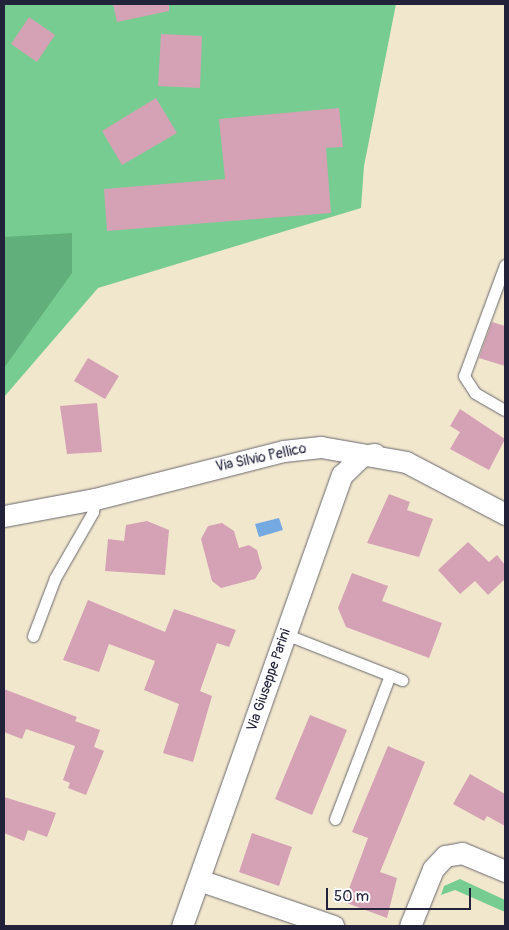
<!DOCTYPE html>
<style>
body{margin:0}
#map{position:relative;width:509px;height:930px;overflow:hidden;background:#f1e7cd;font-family:Pangolin,sans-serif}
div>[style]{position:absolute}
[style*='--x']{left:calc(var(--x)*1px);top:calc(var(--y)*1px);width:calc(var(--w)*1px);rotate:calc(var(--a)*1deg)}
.green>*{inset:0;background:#77cd91}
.forest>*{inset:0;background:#61b07b}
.water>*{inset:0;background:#75a9e2}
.building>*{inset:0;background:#d4a1b5}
.roads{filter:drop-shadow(0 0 1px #6a676e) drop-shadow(0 0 1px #6a676e)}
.service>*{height:11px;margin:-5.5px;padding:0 5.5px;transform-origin:5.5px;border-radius:5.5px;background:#fff}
.minor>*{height:21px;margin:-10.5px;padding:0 10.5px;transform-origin:10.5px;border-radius:10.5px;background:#fff}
span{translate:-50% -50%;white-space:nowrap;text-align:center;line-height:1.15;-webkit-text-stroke:4px #fff;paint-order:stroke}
.street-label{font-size:14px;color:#22223b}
.frame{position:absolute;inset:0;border:5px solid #22223b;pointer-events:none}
.scale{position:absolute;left:326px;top:888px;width:145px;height:22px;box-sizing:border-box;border:2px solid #22223b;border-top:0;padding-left:6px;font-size:15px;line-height:18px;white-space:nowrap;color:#22223b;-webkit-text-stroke:4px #fff;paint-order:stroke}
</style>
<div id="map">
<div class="green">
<div style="clip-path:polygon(4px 4px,396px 4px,364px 166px,361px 208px,98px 288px,4px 397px)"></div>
<div style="clip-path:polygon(460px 879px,505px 900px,505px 912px,455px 890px,441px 895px,444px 886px)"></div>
</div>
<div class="forest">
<div style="clip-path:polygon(72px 233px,72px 273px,4px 368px,4px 237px)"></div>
</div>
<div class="water">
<div style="clip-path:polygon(279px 518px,283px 530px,259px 537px,255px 524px)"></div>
</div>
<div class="building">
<div style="clip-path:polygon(113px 4px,169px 4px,169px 11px,117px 22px)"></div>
<div style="clip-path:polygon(29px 17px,55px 35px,37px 62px,11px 44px)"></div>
<div style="clip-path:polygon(161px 34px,202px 36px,200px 88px,158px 86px)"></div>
<div style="clip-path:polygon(156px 98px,177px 133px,122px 165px,102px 131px)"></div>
<div style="clip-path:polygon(339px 108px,343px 147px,326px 148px,331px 213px,107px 231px,104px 189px,225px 179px,219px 119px)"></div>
<div style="clip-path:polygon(492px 322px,505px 326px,505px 366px,479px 358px)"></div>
<div style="clip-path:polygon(88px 358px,119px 376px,105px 399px,74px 381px)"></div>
<div style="clip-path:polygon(97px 403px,102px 452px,67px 454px,60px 406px)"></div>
<div style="clip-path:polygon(460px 409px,505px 439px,489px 470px,450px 449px,460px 432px,450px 426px)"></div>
<div style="clip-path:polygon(389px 494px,410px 502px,407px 510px,433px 519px,419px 557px,367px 543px)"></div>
<div style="clip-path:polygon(147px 521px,169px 530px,165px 575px,105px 571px,108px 539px,124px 541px,126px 525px)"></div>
<div style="clip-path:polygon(222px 523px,234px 531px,239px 548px,249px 545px,257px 550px,262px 568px,255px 579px,221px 588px,212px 581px,201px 539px,208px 526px)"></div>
<div style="clip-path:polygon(468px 542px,489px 562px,497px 555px,505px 565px,505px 579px,488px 595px,475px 581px,460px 594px,438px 570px)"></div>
<div style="clip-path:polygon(352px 573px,388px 586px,382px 601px,442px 623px,429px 658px,346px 627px,338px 608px)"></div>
<div style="clip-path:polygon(88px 600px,165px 632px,174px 609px,236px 630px,229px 647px,217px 643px,200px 691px,212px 696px,193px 762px,163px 753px,179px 704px,144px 690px,155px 661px,109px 644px,99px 672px,63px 660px)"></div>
<div style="clip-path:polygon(4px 689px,77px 717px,75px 721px,100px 730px,94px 747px,104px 751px,86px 795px,68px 788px,70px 783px,63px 780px,75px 746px,26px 729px,22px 739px,4px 732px)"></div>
<div style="clip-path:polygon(310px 715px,347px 730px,312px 815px,275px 799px)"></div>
<div style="clip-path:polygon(388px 746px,425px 762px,380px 872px,397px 878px,387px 918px,344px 902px,368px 838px,352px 832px)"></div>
<div style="clip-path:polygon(470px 774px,505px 794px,505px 826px,487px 816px,484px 821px,453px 804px)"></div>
<div style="clip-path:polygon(4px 797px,56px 813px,47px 837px,28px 830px,24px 841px,4px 833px)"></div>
<div style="clip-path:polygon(252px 833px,292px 847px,279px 886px,239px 872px)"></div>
</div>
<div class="roads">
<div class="service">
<div style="--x:505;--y:265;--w:118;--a:110.3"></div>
<div style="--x:464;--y:376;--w:20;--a:57"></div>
<div style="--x:475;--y:393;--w:34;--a:30"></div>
<div style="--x:285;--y:634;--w:126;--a:21.5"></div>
<div style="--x:33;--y:636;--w:62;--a:-69.2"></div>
<div style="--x:55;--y:578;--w:76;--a:-60.1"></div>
<div style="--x:93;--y:512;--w:13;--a:-81"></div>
<div style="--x:335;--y:819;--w:154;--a:-69.1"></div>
</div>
<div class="minor">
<div style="--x:4;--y:516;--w:93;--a:-10.6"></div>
<div style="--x:95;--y:499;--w:194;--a:-14.3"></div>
<div style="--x:283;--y:451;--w:38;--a:-6"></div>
<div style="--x:321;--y:447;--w:86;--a:10"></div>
<div style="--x:406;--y:462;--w:112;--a:27.7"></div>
<div style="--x:199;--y:880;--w:142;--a:18.9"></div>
<div style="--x:182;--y:926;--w:479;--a:-70.5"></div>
<div style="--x:342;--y:475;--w:28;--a:-44"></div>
<div style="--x:362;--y:456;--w:13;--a:-9"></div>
<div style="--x:410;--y:926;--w:61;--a:-68"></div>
<div style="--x:433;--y:869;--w:18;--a:-47"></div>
<div style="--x:445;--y:856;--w:17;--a:-10"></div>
<div style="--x:462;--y:853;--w:47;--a:22.7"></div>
</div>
</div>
<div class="street-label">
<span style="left:261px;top:458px;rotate:-12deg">Via Silvio Pellico</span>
<span style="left:269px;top:680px;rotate:-71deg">Via Giuseppe Parini</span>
</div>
<div class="frame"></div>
<div class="scale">50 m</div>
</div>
